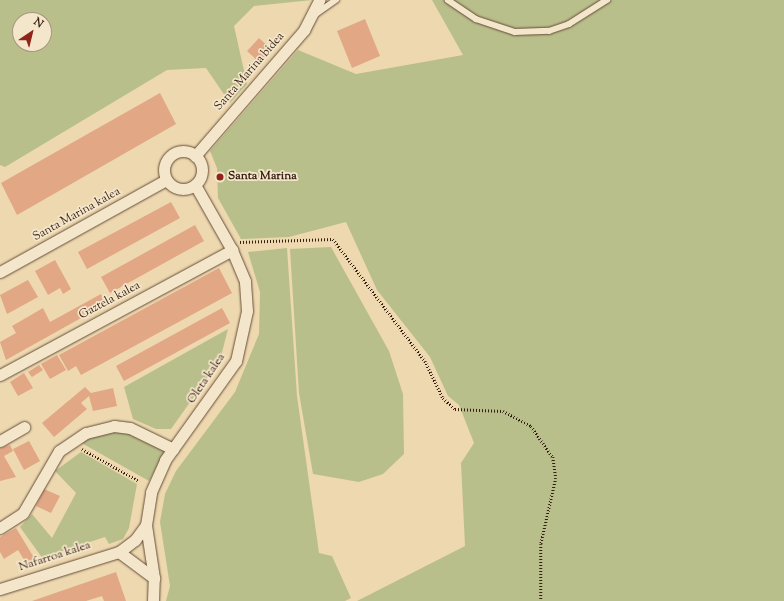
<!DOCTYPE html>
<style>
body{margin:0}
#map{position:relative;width:784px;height:601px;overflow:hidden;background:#eed8af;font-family:"Sorts Mill Goudy",serif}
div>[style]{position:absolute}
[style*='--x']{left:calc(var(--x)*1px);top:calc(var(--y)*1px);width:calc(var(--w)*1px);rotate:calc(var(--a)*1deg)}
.green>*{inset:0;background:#b9bf8a}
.building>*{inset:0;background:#e2a785}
.path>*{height:2.5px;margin-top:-1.25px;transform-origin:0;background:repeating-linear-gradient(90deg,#361f12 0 1px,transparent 0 3px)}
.roads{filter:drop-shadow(0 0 1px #644d39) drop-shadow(0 0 1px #644d39)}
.lane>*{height:5.5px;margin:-2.75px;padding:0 2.75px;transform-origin:2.75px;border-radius:2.75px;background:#f4e6cb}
.street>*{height:11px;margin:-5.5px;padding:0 5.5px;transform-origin:5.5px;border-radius:5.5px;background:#f4e6cb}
.street>.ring{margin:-5.5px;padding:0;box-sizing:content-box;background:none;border:11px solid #f4e6cb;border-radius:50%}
.dots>*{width:11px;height:11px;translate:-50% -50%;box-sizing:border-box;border:2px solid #f4e6cb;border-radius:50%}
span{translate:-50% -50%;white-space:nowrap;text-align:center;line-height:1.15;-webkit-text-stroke:3.5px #f4e6cb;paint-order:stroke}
.street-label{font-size:12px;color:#361f12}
.poi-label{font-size:12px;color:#361f12;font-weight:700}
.left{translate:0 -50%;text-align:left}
.north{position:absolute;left:12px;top:12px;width:40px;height:40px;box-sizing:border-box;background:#f4e6cb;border:1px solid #a89681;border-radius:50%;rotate:35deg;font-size:11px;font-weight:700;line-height:16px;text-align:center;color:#361f12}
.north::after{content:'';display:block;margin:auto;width:14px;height:18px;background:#8f2418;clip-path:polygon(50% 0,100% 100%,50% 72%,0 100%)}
</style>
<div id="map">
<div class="green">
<div style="clip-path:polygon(evenodd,0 0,312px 0,254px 6px,234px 26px,247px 84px,230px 103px,206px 68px,167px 70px,5px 167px,0 165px,0 0,20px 20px,44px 20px,44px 44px,20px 44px,20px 20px)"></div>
<div style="clip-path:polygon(432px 0,784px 0,784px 601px,357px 601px,465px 546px,461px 463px,474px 443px,459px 405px,448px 396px,430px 357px,377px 290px,346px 222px,289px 237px,241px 239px,218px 198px,217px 168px,210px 151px,298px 50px,356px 74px,463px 55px)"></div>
<div style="clip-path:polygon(331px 247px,389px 351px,403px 394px,404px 454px,383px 474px,359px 482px,313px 474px,299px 393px,290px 249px)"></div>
<div style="clip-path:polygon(287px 248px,297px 396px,319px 553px,332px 556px,351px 598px,345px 601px,166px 601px,170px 586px,160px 522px,165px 494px,176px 471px,235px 392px,259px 334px,260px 292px,248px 252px)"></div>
<div style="clip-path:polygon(228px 329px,220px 360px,171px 429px,156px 429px,133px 419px,124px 387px)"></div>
<div style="clip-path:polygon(120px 429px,165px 451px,149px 481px,78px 441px)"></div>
<div style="clip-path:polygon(81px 452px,137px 484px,129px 528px,123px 539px,109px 544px,105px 537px,53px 554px,46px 563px,20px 527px,32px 514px,52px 538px,76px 493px,55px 471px)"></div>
</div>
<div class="building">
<div style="clip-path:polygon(365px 19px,380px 56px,352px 68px,337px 31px)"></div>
<div style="clip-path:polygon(259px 38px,272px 50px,260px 63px,247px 51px)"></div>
<div style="clip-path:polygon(160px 93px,176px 124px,17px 215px,1px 183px)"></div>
<div style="clip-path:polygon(171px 202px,180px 218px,87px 269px,78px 252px)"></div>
<div style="clip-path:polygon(195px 225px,204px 241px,110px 293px,101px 277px)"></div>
<div style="clip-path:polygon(55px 260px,71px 289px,63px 294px,60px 288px,48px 295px,35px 271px)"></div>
<div style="clip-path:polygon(219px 268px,232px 293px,81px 375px,76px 366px,68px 371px,59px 355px)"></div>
<div style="clip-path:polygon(28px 280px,38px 297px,7px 314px,0 295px)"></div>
<div style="clip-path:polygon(101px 294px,106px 304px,6px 360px,0 342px,16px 333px,12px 326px,43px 308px,50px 322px)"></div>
<div style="clip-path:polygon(222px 308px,230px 323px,124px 381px,116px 366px)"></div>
<div style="clip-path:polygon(57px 355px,66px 370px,50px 379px,41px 364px)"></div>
<div style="clip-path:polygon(39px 365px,43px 370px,32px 377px,28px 372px)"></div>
<div style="clip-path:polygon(24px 373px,33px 388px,18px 396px,10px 382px)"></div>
<div style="clip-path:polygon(85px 387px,91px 393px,113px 388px,117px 406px,93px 411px,89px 396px,81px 403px,87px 409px,54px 437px,42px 423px)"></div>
<div style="clip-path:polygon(29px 441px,40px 461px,24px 470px,13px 449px)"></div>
<div style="clip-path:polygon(10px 445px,13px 451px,4px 456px,16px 477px,0 481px,0 448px)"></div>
<div style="clip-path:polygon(44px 489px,60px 496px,51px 513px,36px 506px)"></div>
<div style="clip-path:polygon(16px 528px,36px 561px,28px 566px,18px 550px,4px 559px,0 552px,0 537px)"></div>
<div style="clip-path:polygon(116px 572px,126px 601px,104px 601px,102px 596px,86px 601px,32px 601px)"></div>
</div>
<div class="path">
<div style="--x:240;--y:242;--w:93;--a:-1.8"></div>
<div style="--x:333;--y:239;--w:153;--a:53"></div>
<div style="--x:425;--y:361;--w:41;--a:64.1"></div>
<div style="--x:443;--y:398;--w:16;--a:43"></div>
<div style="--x:455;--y:409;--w:48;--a:2.4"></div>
<div style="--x:503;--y:411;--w:32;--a:28"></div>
<div style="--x:531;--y:426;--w:38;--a:55"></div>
<div style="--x:553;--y:457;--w:21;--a:82"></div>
<div style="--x:556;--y:478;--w:68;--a:102.8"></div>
<div style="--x:541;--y:544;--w:57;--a:90"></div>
<div style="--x:82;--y:449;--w:65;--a:29.3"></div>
</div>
<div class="roads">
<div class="lane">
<div style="--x:448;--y:0;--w:34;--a:34"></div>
<div style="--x:476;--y:19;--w:41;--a:18.4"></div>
<div style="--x:515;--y:32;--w:34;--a:-2"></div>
<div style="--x:549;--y:31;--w:21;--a:-19"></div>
<div style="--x:569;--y:24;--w:45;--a:-32.3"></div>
<div style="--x:313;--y:16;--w:28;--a:-35"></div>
</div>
<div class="street">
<div class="ring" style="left:164px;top:151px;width:27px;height:27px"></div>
<div style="--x:195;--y:156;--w:167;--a:-49.1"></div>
<div style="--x:304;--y:30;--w:34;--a:-63"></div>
<div style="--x:0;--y:272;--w:190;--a:-29"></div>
<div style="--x:0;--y:375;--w:264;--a:-28.3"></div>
<div style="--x:0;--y:441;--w:28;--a:-30"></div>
<div style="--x:0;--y:528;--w:27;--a:-33"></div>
<div style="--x:23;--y:513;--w:72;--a:-59.9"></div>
<div style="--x:59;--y:451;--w:32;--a:-34"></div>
<div style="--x:86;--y:433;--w:29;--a:-14"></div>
<div style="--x:114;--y:426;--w:16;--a:7"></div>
<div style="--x:130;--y:428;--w:48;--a:26"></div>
<div style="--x:119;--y:552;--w:44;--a:36.6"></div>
<div style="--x:0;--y:589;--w:125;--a:-17.3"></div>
<div style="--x:119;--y:552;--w:20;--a:-37"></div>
<div style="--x:135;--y:540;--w:19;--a:-54"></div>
<div style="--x:153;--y:601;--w:23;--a:-88"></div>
<div style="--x:154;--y:578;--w:54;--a:-98.6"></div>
<div style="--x:146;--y:525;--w:33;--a:-81"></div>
<div style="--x:151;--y:492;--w:35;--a:-66"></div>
<div style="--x:165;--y:460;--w:122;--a:-54.4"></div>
<div style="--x:236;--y:361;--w:51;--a:-77.6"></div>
<div style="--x:247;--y:311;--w:30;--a:-94"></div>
<div style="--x:245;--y:281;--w:34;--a:-113"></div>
<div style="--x:232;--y:250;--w:75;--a:-119.6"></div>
</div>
</div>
<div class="dots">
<div style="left:220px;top:177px;background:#8f2418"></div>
</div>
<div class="street-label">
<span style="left:250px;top:72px;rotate:-49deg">Santa Marina bidea</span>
<span style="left:77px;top:215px;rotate:-29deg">Santa Marina kalea</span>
<span style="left:110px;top:301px;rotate:-28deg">Gaztela kalea</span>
<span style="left:207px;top:379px;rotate:-56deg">Oleta kalea</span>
<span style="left:55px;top:557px;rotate:-18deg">Nafarroa kalea</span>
</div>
<div class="poi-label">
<span class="left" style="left:228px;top:177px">Santa Marina</span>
</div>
<div class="north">N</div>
</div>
